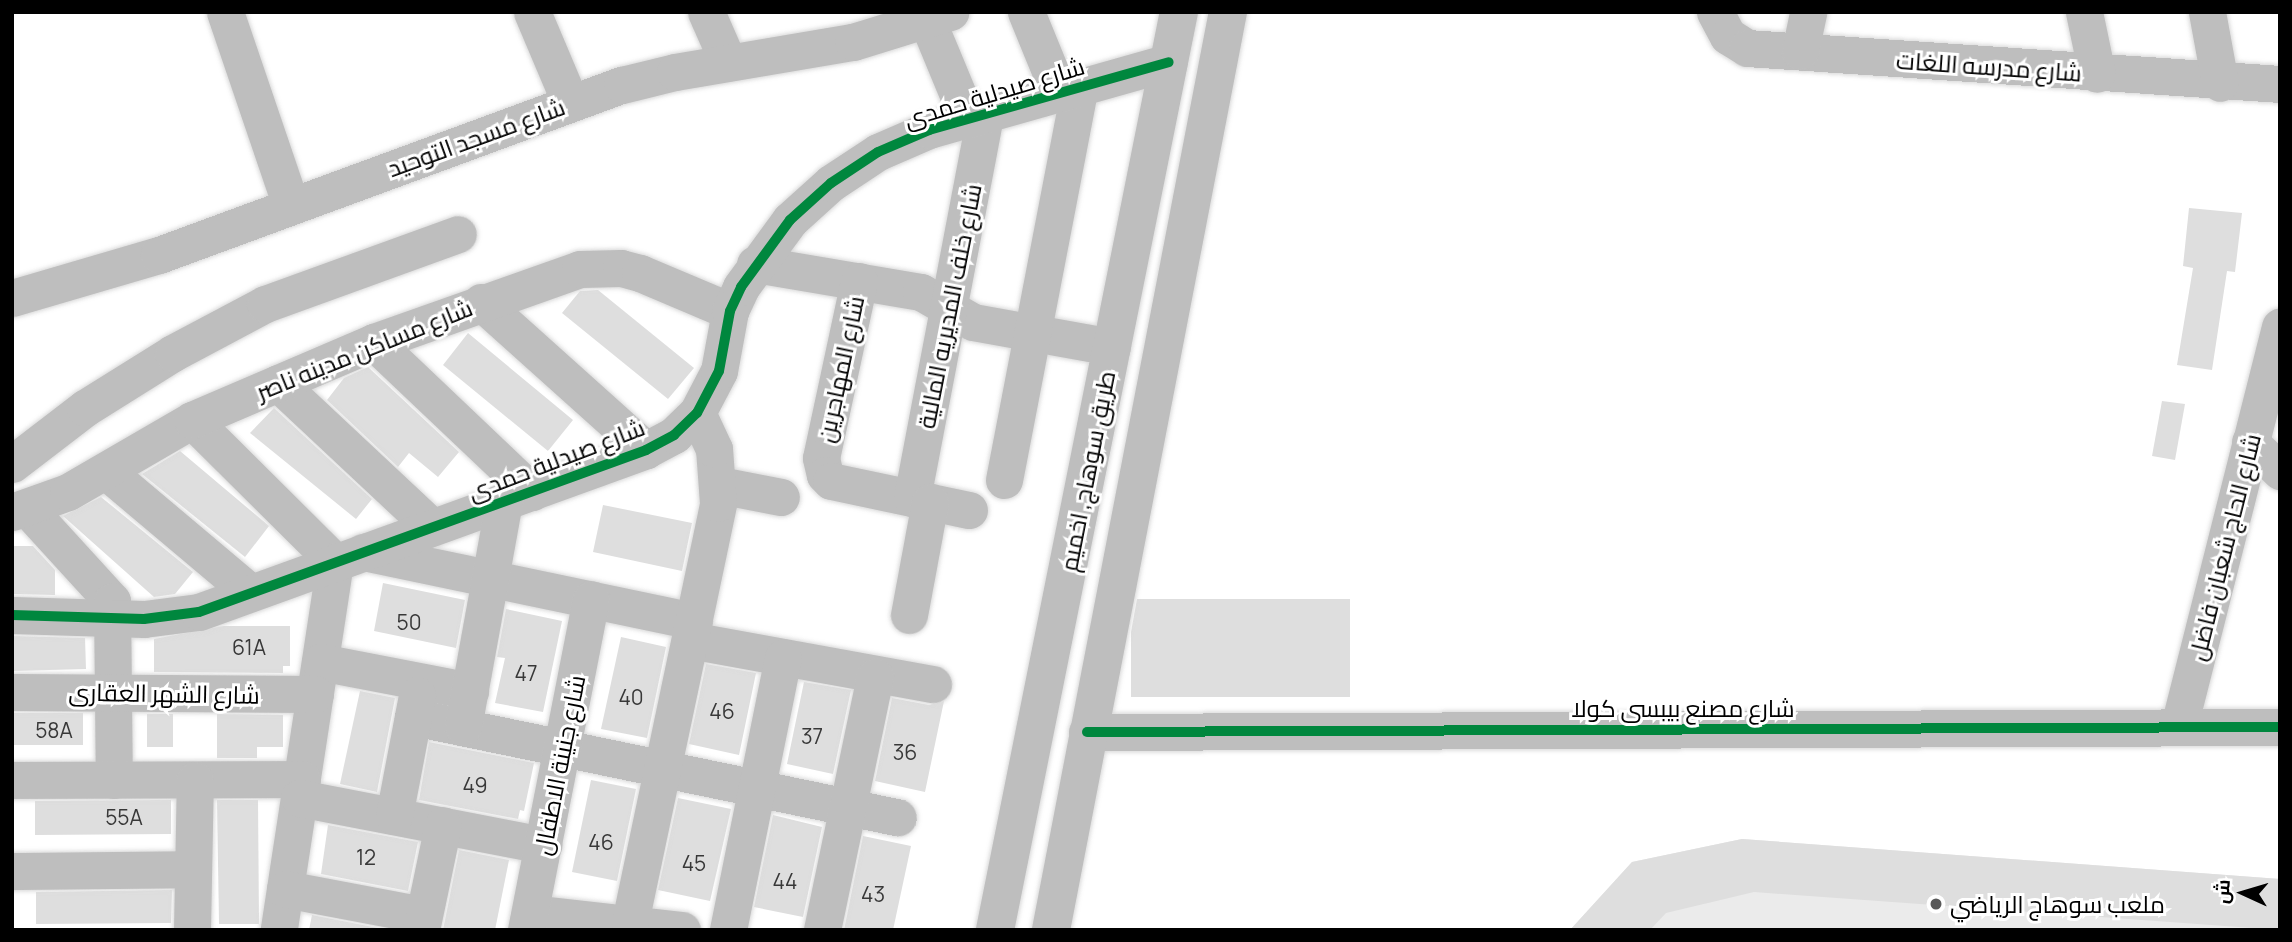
<!DOCTYPE html>
<meta charset="utf-8">
<style>
body{margin:0}
#map{position:relative;width:2292px;height:942px;overflow:hidden;background:#fff;font-family:Manrope,Cairo,sans-serif}
div>[style]{position:absolute}
[style*='--x']{left:calc(var(--x)*1px);top:calc(var(--y)*1px);width:calc(var(--w)*1px);rotate:calc(var(--a)*1deg)}
.green>*{inset:0;background:#ebebeb}
.building>*{inset:0;background:#dedede}
.roads{filter:drop-shadow(0 0 2px #dbdbdb) drop-shadow(0 0 2px #dbdbdb)}
.minor>*{height:37px;margin:-18.5px;padding:0 18.5px;transform-origin:18.5px;border-radius:18.5px;background:#bebebe}
.major>*{height:38px;margin:-19px;padding:0 19px;transform-origin:19px;border-radius:19px;background:#bebebe}
.cycleway>*{height:10px;margin:-5px;padding:0 5px;transform-origin:5px;border-radius:5px;background:#00873e}
.dots>*{width:19px;height:19px;translate:-50% -50%;box-sizing:border-box;border:4px solid #fff;border-radius:50%}
span{translate:-50% -50%;white-space:nowrap;text-align:center;line-height:1.15;-webkit-text-stroke:6px #fff;paint-order:stroke}
.number-label{font-size:21px;color:#383838}
.number-label span{-webkit-text-stroke-width:0}
.street-label{font-size:24px;color:#000}
.poi-label{font-size:24px;color:#000}
.left{translate:0 -50%;text-align:left}
.frame{position:absolute;inset:0;border:14px solid #000;pointer-events:none}
.north{position:absolute;left:2208px;top:858px;width:70px;height:70px;-webkit-text-stroke:5px #fff;paint-order:stroke;rotate:274deg;font-size:19px;font-weight:700;line-height:28px;text-align:center;color:#000}
.north::after{content:'';display:block;margin:auto;width:24px;height:32px;background:#000;clip-path:polygon(50% 0,100% 100%,50% 72%,0 100%)}
</style>
<div id="map">
<div class="green">
<div style="clip-path:polygon(1742px 839px,2280px 879px,2280px 930px,1570px 930px,1632px 862px)"></div>
</div>
<div class="building">
<div style="clip-path:polygon(2189px 208px,2242px 213px,2235px 272px,2227px 271px,2212px 370px,2177px 365px,2193px 268px,2183px 266px)"></div>
<div style="clip-path:polygon(598px 290px,694px 368px,668px 399px,562px 313px,580px 291px)"></div>
<div style="clip-path:polygon(468px 333px,573px 420px,548px 451px,443px 365px)"></div>
<div style="clip-path:polygon(368px 367px,459px 452px,438px 477px,409px 453px,398px 467px,327px 400px,344px 378px)"></div>
<div style="clip-path:polygon(2162px 401px,2185px 404px,2175px 460px,2152px 456px)"></div>
<div style="clip-path:polygon(274px 408px,372px 499px,356px 519px,250px 433px)"></div>
<div style="clip-path:polygon(180px 451px,269px 526px,245px 557px,142px 474px)"></div>
<div style="clip-path:polygon(101px 497px,193px 572px,175px 594px,154px 597px,63px 516px)"></div>
<div style="clip-path:polygon(603px 505px,692px 523px,682px 571px,593px 552px)"></div>
<div style="clip-path:polygon(12px 546px,33px 546px,55px 570px,55px 595px,12px 594px)"></div>
<div style="clip-path:polygon(383px 583px,465px 600px,456px 648px,374px 631px)"></div>
<div style="clip-path:polygon(1137px 599px,1350px 599px,1350px 697px,1131px 697px,1131px 632px)"></div>
<div style="clip-path:polygon(506px 609px,562px 621px,543px 712px,495px 703px,505px 658px,497px 657px)"></div>
<div style="clip-path:polygon(223px 626px,290px 626px,290px 666px,283px 666px,283px 673px,154px 672px,154px 639px)"></div>
<div style="clip-path:polygon(12px 636px,85px 638px,86px 669px,12px 671px)"></div>
<div style="clip-path:polygon(621px 637px,666px 647px,647px 738px,601px 729px)"></div>
<div style="clip-path:polygon(706px 664px,756px 673px,739px 755px,689px 744px)"></div>
<div style="clip-path:polygon(804px 682px,851px 690px,833px 774px,787px 764px)"></div>
<div style="clip-path:polygon(360px 691px,395px 698px,377px 792px,340px 784px)"></div>
<div style="clip-path:polygon(892px 698px,929px 705px,944px 701px,925px 792px,875px 781px)"></div>
<div style="clip-path:polygon(12px 713px,83px 713px,83px 745px,12px 745px)"></div>
<div style="clip-path:polygon(147px 714px,173px 714px,173px 747px,147px 747px)"></div>
<div style="clip-path:polygon(217px 714px,283px 715px,283px 747px,257px 747px,257px 758px,217px 758px)"></div>
<div style="clip-path:polygon(429px 742px,534px 763px,524px 811px,520px 810px,518px 819px,419px 800px)"></div>
<div style="clip-path:polygon(591px 780px,636px 789px,617px 881px,572px 872px)"></div>
<div style="clip-path:polygon(678px 798px,731px 809px,710px 901px,658px 890px)"></div>
<div style="clip-path:polygon(171px 800px,171px 834px,35px 835px,35px 801px)"></div>
<div style="clip-path:polygon(217px 800px,258px 800px,259px 924px,219px 924px)"></div>
<div style="clip-path:polygon(773px 815px,822px 827px,803px 917px,754px 907px)"></div>
<div style="clip-path:polygon(328px 825px,418px 842px,408px 891px,321px 874px)"></div>
<div style="clip-path:polygon(863px 836px,911px 846px,893px 930px,844px 930px)"></div>
<div style="clip-path:polygon(1742px 839px,2280px 879px,2280px 930px,1754px 892px,1666px 913px,1650px 930px,1570px 930px,1632px 862px)"></div>
<div style="clip-path:polygon(459px 850px,509px 860px,495px 930px,443px 930px)"></div>
<div style="clip-path:polygon(172px 890px,171px 923px,36px 924px,36px 892px)"></div>
<div style="clip-path:polygon(312px 915px,388px 930px,309px 930px)"></div>
</div>
<div class="roads">
<div class="minor">
<div style="--x:225;--y:12;--w:205;--a:71.2"></div>
<div style="--x:532;--y:12;--w:98;--a:67.1"></div>
<div style="--x:706;--y:12;--w:55;--a:66.3"></div>
<div style="--x:1026;--y:12;--w:87;--a:67.8"></div>
<div style="--x:1715;--y:12;--w:27;--a:62"></div>
<div style="--x:1728;--y:36;--w:22;--a:32"></div>
<div style="--x:1747;--y:48;--w:534;--a:3.86"></div>
<div style="--x:2084;--y:12;--w:63;--a:78.2"></div>
<div style="--x:2207;--y:12;--w:72;--a:79.6"></div>
<div style="--x:927;--y:20;--w:107;--a:67.5"></div>
<div style="--x:1800;--y:51;--w:40;--a:-78"></div>
<div style="--x:755;--y:264;--w:168;--a:9.6"></div>
<div style="--x:921;--y:292;--w:60;--a:30"></div>
<div style="--x:973;--y:322;--w:141;--a:10.2"></div>
<div style="--x:859;--y:281;--w:181;--a:102.1"></div>
<div style="--x:821;--y:458;--w:17;--a:77"></div>
<div style="--x:825;--y:475;--w:8;--a:45"></div>
<div style="--x:831;--y:481;--w:141;--a:11.9"></div>
<div style="--x:12;--y:298;--w:153;--a:-16.3"></div>
<div style="--x:159;--y:255;--w:493;--a:-20.2"></div>
<div style="--x:622;--y:85;--w:55;--a:-13.8"></div>
<div style="--x:675;--y:72;--w:181;--a:-9.6"></div>
<div style="--x:853;--y:42;--w:102;--a:-17.2"></div>
<div style="--x:481;--y:302;--w:222;--a:41.9"></div>
<div style="--x:374;--y:342;--w:218;--a:43.5"></div>
<div style="--x:278;--y:383;--w:211;--a:43.1"></div>
<div style="--x:192;--y:420;--w:202;--a:44.8"></div>
<div style="--x:335;--y:562;--w:372;--a:98.7"></div>
<div style="--x:2250;--y:442;--w:42;--a:44"></div>
<div style="--x:12;--y:464;--w:92;--a:-37.5"></div>
<div style="--x:85;--y:408;--w:104;--a:-32"></div>
<div style="--x:173;--y:353;--w:104;--a:-28"></div>
<div style="--x:265;--y:304;--w:205;--a:-19.9"></div>
<div style="--x:106;--y:471;--w:189;--a:40.1"></div>
<div style="--x:1004;--y:480;--w:400;--a:-79.1"></div>
<div style="--x:719;--y:485;--w:63;--a:11"></div>
<div style="--x:912;--y:498;--w:391;--a:-79.2"></div>
<div style="--x:27;--y:508;--w:126;--a:47.6"></div>
<div style="--x:112;--y:601;--w:179;--a:89.4"></div>
<div style="--x:12;--y:512;--w:59;--a:-19.7"></div>
<div style="--x:68;--y:492;--w:143;--a:-30.1"></div>
<div style="--x:192;--y:420;--w:198;--a:-23.2"></div>
<div style="--x:374;--y:342;--w:219;--a:-19.5"></div>
<div style="--x:580;--y:269;--w:41;--a:-1.4"></div>
<div style="--x:621;--y:268;--w:20;--a:15"></div>
<div style="--x:640;--y:273;--w:98;--a:22.9"></div>
<div style="--x:363;--y:552;--w:338;--a:11.8"></div>
<div style="--x:12;--y:615;--w:132;--a:1.7"></div>
<div style="--x:144;--y:619;--w:55;--a:-7.3"></div>
<div style="--x:199;--y:612;--w:475;--a:-19.9"></div>
<div style="--x:646;--y:450;--w:32;--a:-28"></div>
<div style="--x:674;--y:435;--w:32;--a:-44"></div>
<div style="--x:697;--y:413;--w:47;--a:-62.4"></div>
<div style="--x:719;--y:371;--w:61;--a:-79.6"></div>
<div style="--x:730;--y:311;--w:26;--a:-65"></div>
<div style="--x:741;--y:287;--w:83;--a:-53.8"></div>
<div style="--x:790;--y:220;--w:55;--a:-42.1"></div>
<div style="--x:831;--y:183;--w:56;--a:-33.4"></div>
<div style="--x:878;--y:152;--w:56;--a:-23.3"></div>
<div style="--x:929;--y:130;--w:249;--a:-15.8"></div>
<div style="--x:909;--y:615;--w:115;--a:-79.5"></div>
<div style="--x:690;--y:640;--w:247;--a:10.3"></div>
<div style="--x:320;--y:662;--w:153;--a:10.9"></div>
<div style="--x:12;--y:692;--w:303;--a:0.4"></div>
<div style="--x:413;--y:717;--w:495;--a:11.7"></div>
<div style="--x:2179;--y:726;--w:412;--a:-75.8"></div>
<div style="--x:463;--y:727;--w:229;--a:-79.7"></div>
<div style="--x:1087;--y:732;--w:1193;--a:-0.24"></div>
<div style="--x:12;--y:780;--w:290;--a:-0.2"></div>
<div style="--x:299;--y:798;--w:249;--a:10.9"></div>
<div style="--x:394;--y:816;--w:123;--a:-79.2"></div>
<div style="--x:12;--y:871;--w:181;--a:-0.6"></div>
<div style="--x:285;--y:889;--w:140;--a:10.7"></div>
<div style="--x:530;--y:913;--w:153;--a:6.4"></div>
<div style="--x:630;--y:922;--w:428;--a:-78.1"></div>
<div style="--x:718;--y:503;--w:54;--a:-94.2"></div>
<div style="--x:714;--y:449;--w:40;--a:-115"></div>
<div style="--x:192;--y:930;--w:150;--a:-88.9"></div>
<div style="--x:421;--y:930;--w:107;--a:-78.2"></div>
<div style="--x:526;--y:930;--w:337;--a:-78.9"></div>
<div style="--x:728;--y:930;--w:278;--a:-78.6"></div>
<div style="--x:822;--y:930;--w:259;--a:-78.2"></div>
</div>
<div class="major">
<div style="--x:995;--y:930;--w:936;--a:-78.67"></div>
<div style="--x:1051;--y:930;--w:935;--a:-79.09"></div>
</div>
</div>
<div class="cycleway">
<div style="--x:12;--y:615;--w:132;--a:1.7"></div>
<div style="--x:144;--y:619;--w:55;--a:-7.3"></div>
<div style="--x:199;--y:612;--w:475;--a:-19.9"></div>
<div style="--x:646;--y:450;--w:32;--a:-28"></div>
<div style="--x:674;--y:435;--w:32;--a:-44"></div>
<div style="--x:697;--y:413;--w:47;--a:-62.4"></div>
<div style="--x:719;--y:371;--w:61;--a:-79.6"></div>
<div style="--x:730;--y:311;--w:26;--a:-65"></div>
<div style="--x:741;--y:287;--w:83;--a:-53.8"></div>
<div style="--x:790;--y:220;--w:55;--a:-42.1"></div>
<div style="--x:831;--y:183;--w:56;--a:-33.4"></div>
<div style="--x:878;--y:152;--w:56;--a:-23.3"></div>
<div style="--x:929;--y:130;--w:249;--a:-15.8"></div>
<div style="--x:1087;--y:732;--w:1193;--a:-0.24"></div>
</div>
<div class="dots">
<div style="left:1936px;top:904px;background:#595959"></div>
</div>
<div class="number-label">
<span style="left:409px;top:622px">50</span>
<span style="left:249px;top:647px">61A</span>
<span style="left:526px;top:673px">47</span>
<span style="left:631px;top:697px">40</span>
<span style="left:722px;top:711px">46</span>
<span style="left:54px;top:730px">58A</span>
<span style="left:812px;top:736px">37</span>
<span style="left:905px;top:752px">36</span>
<span style="left:475px;top:785px">49</span>
<span style="left:124px;top:817px">55A</span>
<span style="left:601px;top:842px">46</span>
<span style="left:366px;top:857px">12</span>
<span style="left:694px;top:863px">45</span>
<span style="left:785px;top:881px">44</span>
<span style="left:873px;top:894px">43</span>
</div>
<div class="street-label">
<span style="left:1989px;top:66px;rotate:4deg">شارع مدرسه اللغات</span>
<span style="left:994px;top:92px;rotate:-17deg">شارع صيدلية حمدى</span>
<span style="left:476px;top:137px;rotate:-20deg">شارع مسجد التوحيد</span>
<span style="left:949px;top:306px;rotate:-79deg">شارع خلف المديريه المالية</span>
<span style="left:364px;top:349px;rotate:-22deg">شارع مساكن مدينه ناصر</span>
<span style="left:840px;top:369px;rotate:-78deg">شارع المهاجرين</span>
<span style="left:556px;top:459px;rotate:-21deg">شارع صيدلية حمدى</span>
<span style="left:1087px;top:471px;rotate:-79deg">طريق سوهاج, اخميم</span>
<span style="left:2224px;top:547px;rotate:-76deg">شارع الحاج شعبان فاضل</span>
<span style="left:164px;top:693px;rotate:1deg">شارع الشهر العقارى</span>
<span style="left:1683px;top:708px">شارع مصنع بيبسى كولا</span>
<span style="left:559px;top:765px;rotate:-79deg">شارع جنينة الاطفال</span>
</div>
<div class="poi-label">
<span class="left" style="left:1950px;top:904px">ملعب سوهاج الرياضي</span>
</div>
<div class="frame"></div>
<div class="north">ش</div>
</div>
